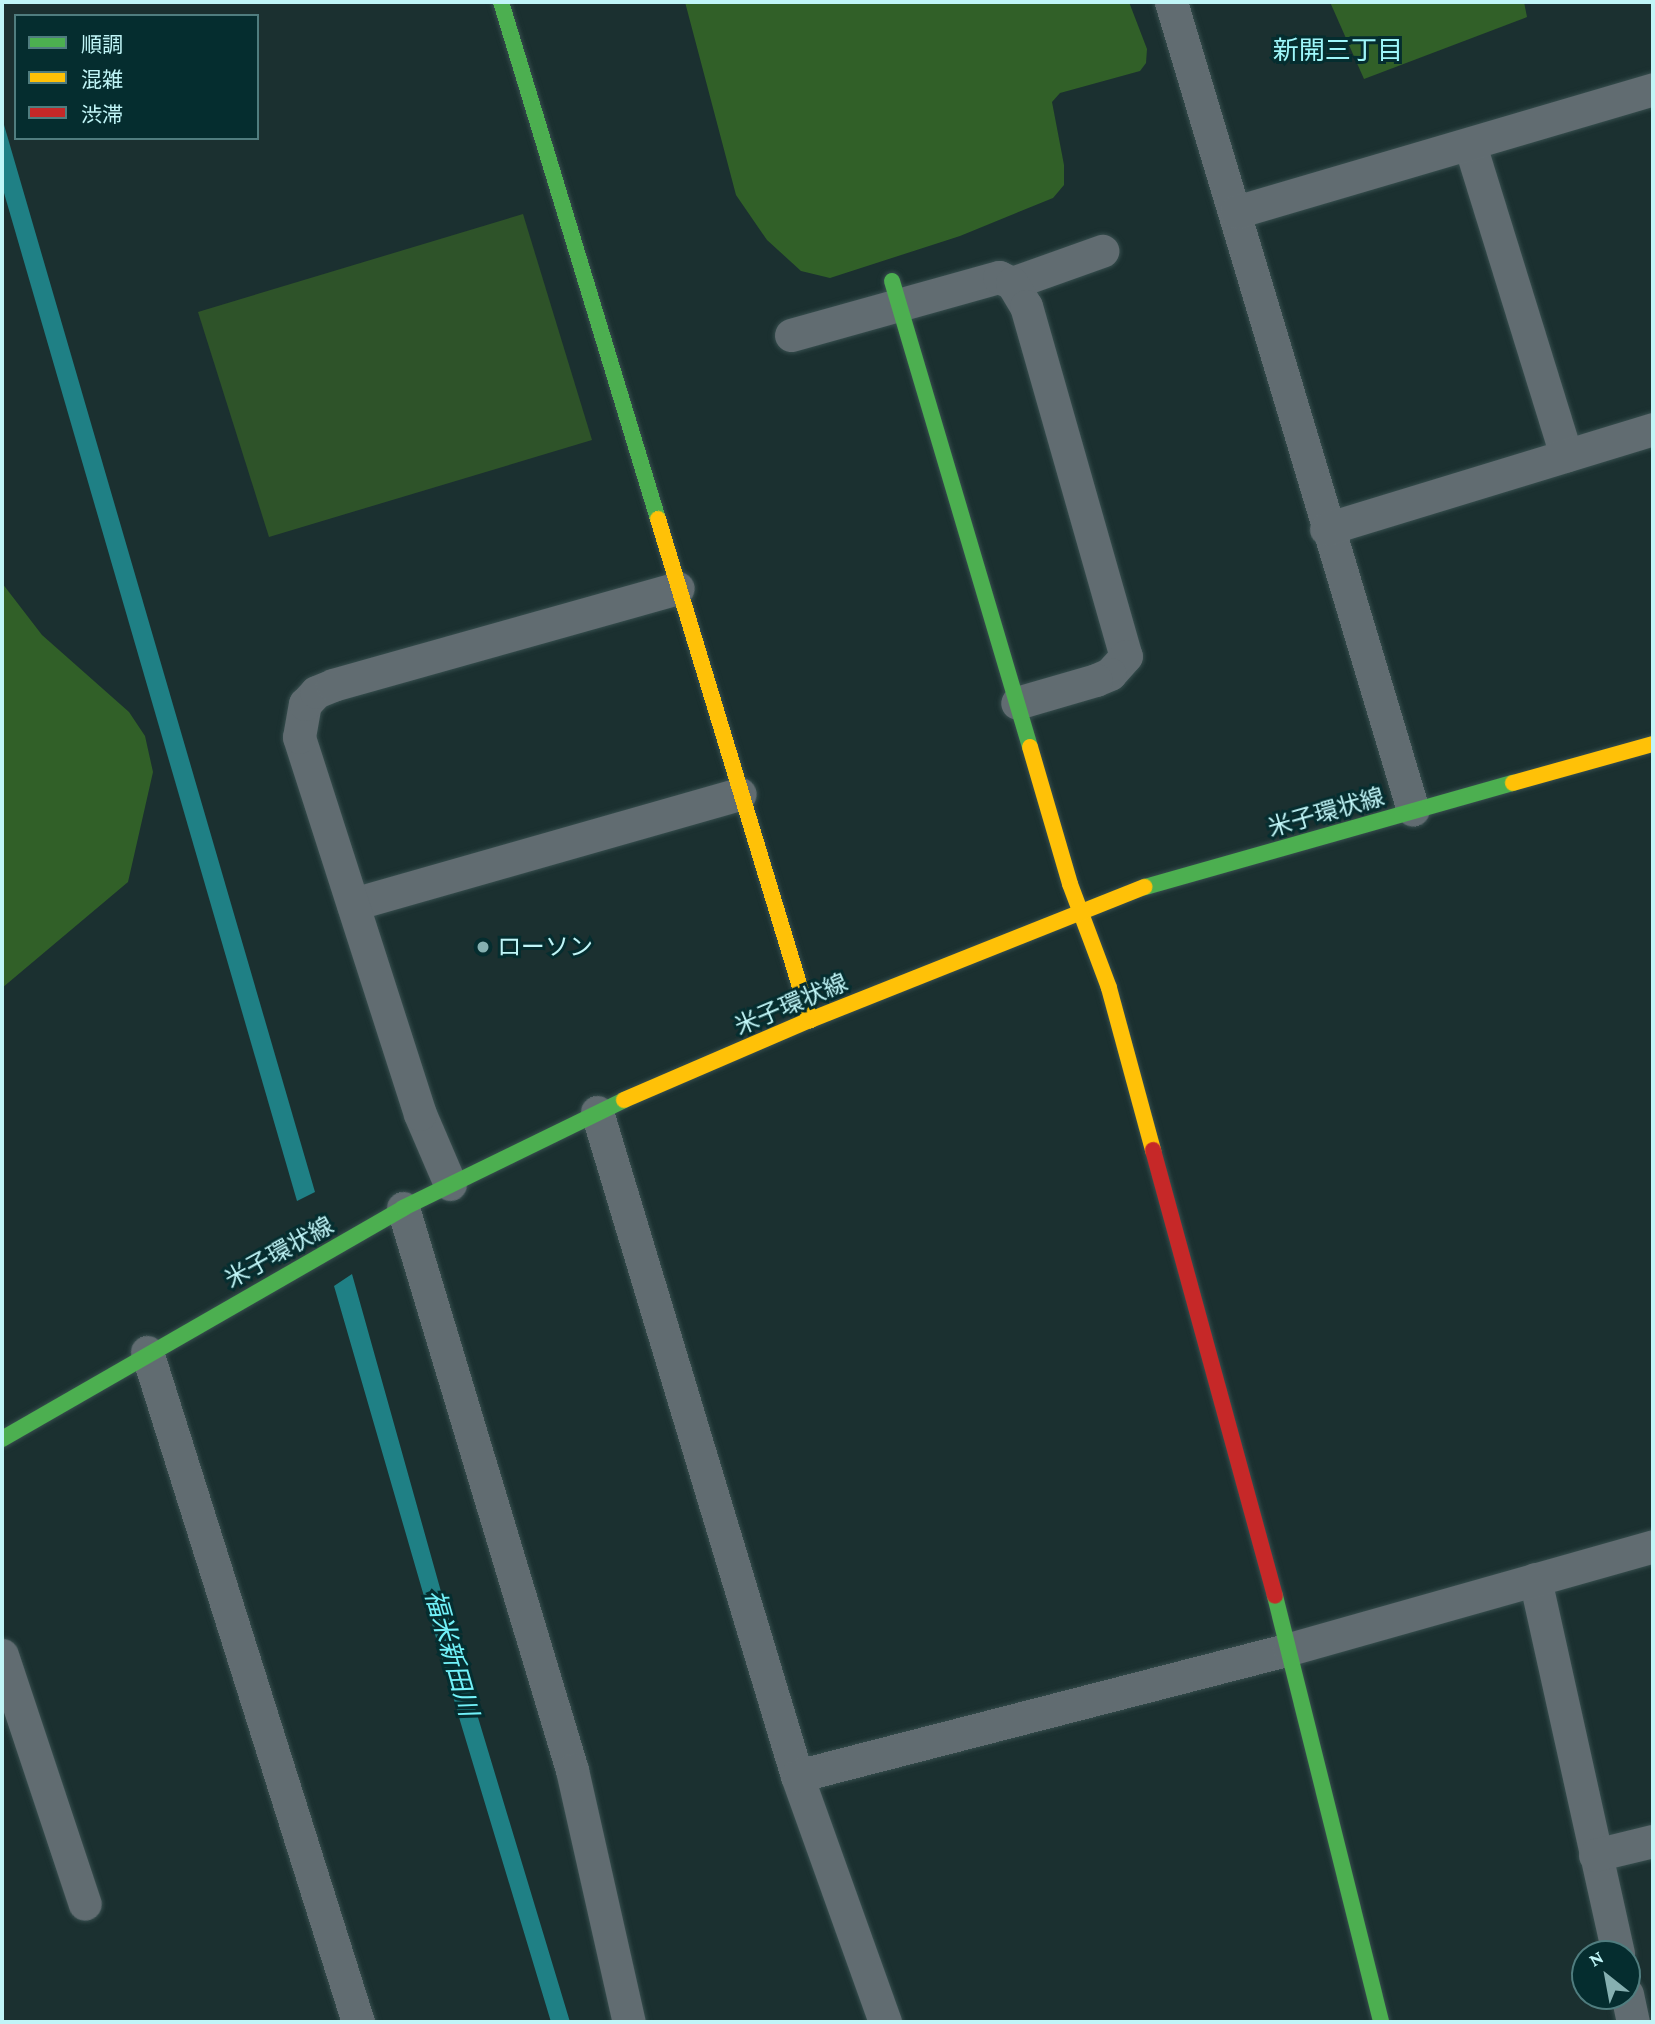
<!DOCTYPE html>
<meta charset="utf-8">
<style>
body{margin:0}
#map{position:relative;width:1655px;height:2024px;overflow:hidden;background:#1b3030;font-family:"Crimson Pro","Noto Sans JP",serif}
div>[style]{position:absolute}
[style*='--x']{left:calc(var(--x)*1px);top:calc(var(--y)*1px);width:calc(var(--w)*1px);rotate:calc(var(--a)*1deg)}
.green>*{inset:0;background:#2e5329}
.forest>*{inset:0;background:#316028}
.water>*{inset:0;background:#1f8085}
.roads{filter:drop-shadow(0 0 2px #374e4e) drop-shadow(0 0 2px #374e4e)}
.street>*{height:33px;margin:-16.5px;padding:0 16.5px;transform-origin:16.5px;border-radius:16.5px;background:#616c71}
.fast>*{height:16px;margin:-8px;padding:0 8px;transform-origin:8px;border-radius:8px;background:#4caf50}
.slow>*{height:16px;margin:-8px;padding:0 8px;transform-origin:8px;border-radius:8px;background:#ffc107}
.jam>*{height:16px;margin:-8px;padding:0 8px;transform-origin:8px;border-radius:8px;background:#c62828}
.dots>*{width:19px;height:19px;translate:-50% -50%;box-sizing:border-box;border:4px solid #052d2f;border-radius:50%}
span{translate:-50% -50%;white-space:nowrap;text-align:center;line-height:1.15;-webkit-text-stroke:6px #052d2f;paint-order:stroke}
.street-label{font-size:24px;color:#c0f5f7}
.poi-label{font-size:24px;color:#c0f5f7}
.left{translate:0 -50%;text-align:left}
.neighbourhood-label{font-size:26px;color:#9ef6fa}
.water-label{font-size:26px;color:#72f2f9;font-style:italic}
.frame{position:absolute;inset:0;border:4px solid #c0f5f7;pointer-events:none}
.legend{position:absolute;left:14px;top:14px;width:245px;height:126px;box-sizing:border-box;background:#052d2f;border:2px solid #507d7f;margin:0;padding:9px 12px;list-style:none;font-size:21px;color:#c0f5f7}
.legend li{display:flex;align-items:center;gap:14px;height:35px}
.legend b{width:35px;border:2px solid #507d7f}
.north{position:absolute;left:1571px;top:1940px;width:70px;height:70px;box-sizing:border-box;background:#052d2f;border:2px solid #507d7f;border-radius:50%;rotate:329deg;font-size:19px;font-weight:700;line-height:28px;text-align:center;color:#c0f5f7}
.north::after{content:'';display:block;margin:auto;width:24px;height:32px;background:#86b0b1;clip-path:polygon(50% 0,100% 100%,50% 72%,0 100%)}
</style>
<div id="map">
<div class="green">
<div style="clip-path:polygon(523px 214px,592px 440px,269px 537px,198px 312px)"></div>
</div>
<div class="forest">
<div style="clip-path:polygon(685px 2px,1129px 2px,1147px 49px,1146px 63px,1140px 71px,1060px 93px,1052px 102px,1064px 165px,1064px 185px,1053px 198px,960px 236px,830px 278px,801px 271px,767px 240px,736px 195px)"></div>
<div style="clip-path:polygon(1330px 2px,1524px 2px,1527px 17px,1364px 79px)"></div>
<div style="clip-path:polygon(2px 583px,42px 635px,129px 712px,145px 736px,153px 772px,128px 882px,2px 988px)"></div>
</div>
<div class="water">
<div style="clip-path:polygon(2px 118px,315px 1192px,297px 1201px,2px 186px)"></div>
<div style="clip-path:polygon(352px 1274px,454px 1638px,570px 2022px,551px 2022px,461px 1724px,334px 1286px)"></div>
</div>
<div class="roads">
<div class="street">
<div style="--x:1171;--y:2;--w:843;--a:73.33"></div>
<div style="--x:1470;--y:145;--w:325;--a:72.8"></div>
<div style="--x:1236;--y:212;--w:435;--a:-16.4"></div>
<div style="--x:1012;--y:283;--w:96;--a:-19.6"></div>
<div style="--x:791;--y:335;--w:216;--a:-15.6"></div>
<div style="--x:999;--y:277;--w:14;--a:25"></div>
<div style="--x:1012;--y:283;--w:27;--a:59"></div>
<div style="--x:1026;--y:306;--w:364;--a:74.1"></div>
<div style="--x:1126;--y:656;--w:24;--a:132"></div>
<div style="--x:1110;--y:674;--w:15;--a:157"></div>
<div style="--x:1096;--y:680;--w:82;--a:163.8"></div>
<div style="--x:1326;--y:529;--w:342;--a:-17"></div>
<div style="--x:353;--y:904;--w:402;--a:-15.9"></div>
<div style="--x:597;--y:1112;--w:693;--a:73.24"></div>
<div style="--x:797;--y:1776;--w:261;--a:70.3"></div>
<div style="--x:450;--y:1184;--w:76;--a:-113.2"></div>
<div style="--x:420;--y:1114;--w:396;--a:-107.8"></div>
<div style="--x:299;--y:737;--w:34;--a:-80"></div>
<div style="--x:305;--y:704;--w:16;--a:-47"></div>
<div style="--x:316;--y:692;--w:18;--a:-22"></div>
<div style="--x:333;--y:685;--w:358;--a:-15.7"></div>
<div style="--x:403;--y:1208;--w:587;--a:73.26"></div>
<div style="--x:572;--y:1770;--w:258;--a:77.3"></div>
<div style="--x:147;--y:1352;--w:702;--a:72.52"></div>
<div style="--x:1535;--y:1579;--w:384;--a:77.5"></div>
<div style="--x:2;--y:1655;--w:262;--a:71.6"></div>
<div style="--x:797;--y:1776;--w:509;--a:-14.45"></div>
<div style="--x:1290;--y:1649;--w:377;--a:-15.8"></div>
<div style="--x:1595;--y:1855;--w:60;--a:-13.6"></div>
<div style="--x:1627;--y:1994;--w:29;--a:78"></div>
</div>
<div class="fast">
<div style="--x:501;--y:2;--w:540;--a:73.11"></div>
<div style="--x:892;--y:281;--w:486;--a:73.5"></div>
<div style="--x:1145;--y:887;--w:382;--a:-15.8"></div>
<div style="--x:2;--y:1439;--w:463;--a:-29.9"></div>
<div style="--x:403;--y:1208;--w:246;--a:-26"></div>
<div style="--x:1275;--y:1596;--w:439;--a:76"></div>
</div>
<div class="slow">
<div style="--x:658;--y:519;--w:524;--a:73.12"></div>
<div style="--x:1030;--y:747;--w:143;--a:73.7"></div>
<div style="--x:1070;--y:884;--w:111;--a:69.4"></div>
<div style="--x:1109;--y:988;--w:168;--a:74.8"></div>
<div style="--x:1513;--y:783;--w:145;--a:-15.6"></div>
<div style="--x:624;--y:1100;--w:202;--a:-23.3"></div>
<div style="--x:810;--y:1020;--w:360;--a:-21.7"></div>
</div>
<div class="jam">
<div style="--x:1153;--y:1150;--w:462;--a:74.7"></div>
</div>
</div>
<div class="dots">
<div style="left:483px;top:947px;background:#86b0b1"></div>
</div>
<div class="street-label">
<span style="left:1326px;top:812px;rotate:-16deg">米子環状線</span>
<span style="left:791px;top:1004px;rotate:-23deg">米子環状線</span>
<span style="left:279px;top:1252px;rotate:-29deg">米子環状線</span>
</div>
<div class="poi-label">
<span class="left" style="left:497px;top:947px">ローソン</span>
</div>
<div class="neighbourhood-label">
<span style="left:1338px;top:51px">新開三丁目</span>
</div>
<div class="water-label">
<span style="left:451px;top:1653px;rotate:74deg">福米新田川</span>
</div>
<div class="frame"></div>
<ul class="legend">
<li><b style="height:9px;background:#4caf50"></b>順調</li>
<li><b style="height:9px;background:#ffc107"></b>混雑</li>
<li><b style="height:9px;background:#c62828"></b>渋滞</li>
</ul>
<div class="north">N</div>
</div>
